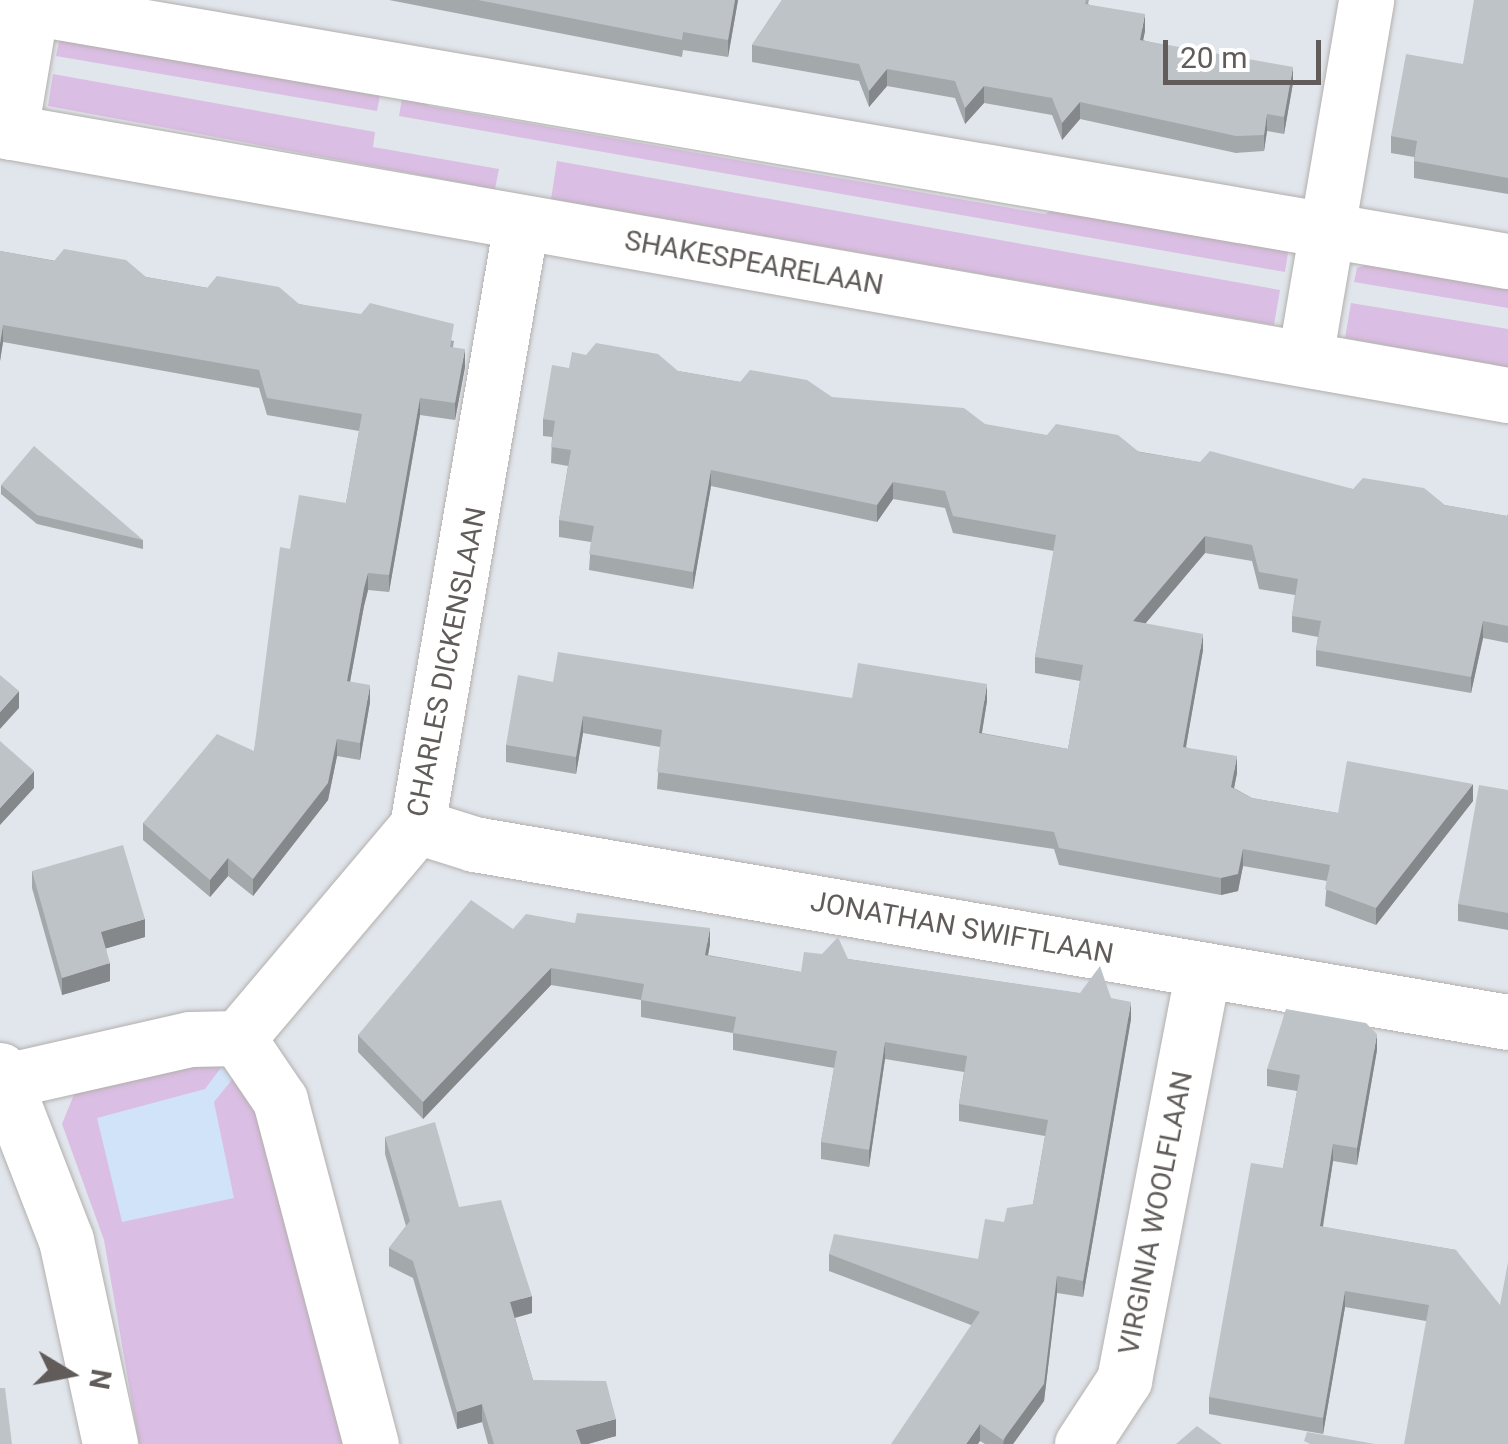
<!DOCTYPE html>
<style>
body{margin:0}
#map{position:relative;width:1508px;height:1444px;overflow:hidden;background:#e1e6ec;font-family:Roboto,sans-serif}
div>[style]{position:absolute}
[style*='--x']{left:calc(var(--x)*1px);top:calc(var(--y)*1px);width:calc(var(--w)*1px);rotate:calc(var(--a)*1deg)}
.green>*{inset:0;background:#dabee3}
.sand>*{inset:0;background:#d0e3f8}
.roads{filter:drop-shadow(0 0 2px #b3afad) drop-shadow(0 0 2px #b3afad)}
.minor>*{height:55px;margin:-27.5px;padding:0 27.5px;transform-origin:27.5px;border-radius:27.5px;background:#fff}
.wall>*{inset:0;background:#a3a8ab}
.shaded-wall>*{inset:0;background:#84888b}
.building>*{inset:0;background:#bdc3c7}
span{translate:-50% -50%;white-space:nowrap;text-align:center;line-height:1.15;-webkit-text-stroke:8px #fff;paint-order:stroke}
.street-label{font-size:28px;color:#615c5a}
.north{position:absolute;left:20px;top:1324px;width:100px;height:100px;-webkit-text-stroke:8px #fff;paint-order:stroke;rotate:100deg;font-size:28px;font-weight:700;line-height:40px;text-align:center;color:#615c5a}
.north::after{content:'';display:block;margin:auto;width:35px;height:45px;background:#615c5a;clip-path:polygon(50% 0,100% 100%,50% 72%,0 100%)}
.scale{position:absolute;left:1163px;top:40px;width:158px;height:45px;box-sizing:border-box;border:5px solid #615c5a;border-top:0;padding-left:12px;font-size:30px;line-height:35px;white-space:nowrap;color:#615c5a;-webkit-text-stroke:8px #fff;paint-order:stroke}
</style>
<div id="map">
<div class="green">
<div style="clip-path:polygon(60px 37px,382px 85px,377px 111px,56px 56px)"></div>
<div style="clip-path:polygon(53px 74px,375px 132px,373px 147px,499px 169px,495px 189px,48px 106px)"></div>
<div style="clip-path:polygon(404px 87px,429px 106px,1045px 214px,1064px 203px,1289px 246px,1285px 272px,399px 116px)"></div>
<div style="clip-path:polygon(557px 161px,1280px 290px,1274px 325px,551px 199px)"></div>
<div style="clip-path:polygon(1382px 259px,1508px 281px,1508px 308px,1354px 282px,1357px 268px)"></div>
<div style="clip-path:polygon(1351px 303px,1508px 329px,1508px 367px,1345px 338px)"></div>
<div style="clip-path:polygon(203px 1051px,228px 1062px,251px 1091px,353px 1444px,139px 1444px,104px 1240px,62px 1124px,75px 1092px)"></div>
</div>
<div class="sand">
<div style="clip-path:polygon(223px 1065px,235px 1076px,214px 1102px,234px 1198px,122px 1222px,97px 1118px,205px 1089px)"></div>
</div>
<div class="roads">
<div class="minor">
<div style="--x:0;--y:2;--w:1530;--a:9.75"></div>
<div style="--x:0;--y:130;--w:1531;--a:9.97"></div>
<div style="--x:10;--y:132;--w:134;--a:-80.5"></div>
<div style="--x:1305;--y:358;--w:363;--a:-80.3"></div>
<div style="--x:417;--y:826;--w:60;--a:17.5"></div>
<div style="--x:474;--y:844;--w:1049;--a:9.77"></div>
<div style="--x:238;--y:1038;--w:75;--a:55.9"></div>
<div style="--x:280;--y:1100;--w:356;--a:75.2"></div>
<div style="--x:0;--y:1070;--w:182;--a:68.8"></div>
<div style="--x:66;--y:1240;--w:209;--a:77.8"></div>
<div style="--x:5;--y:1081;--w:190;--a:-12.8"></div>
<div style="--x:190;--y:1039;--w:48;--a:-1.2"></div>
<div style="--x:238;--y:1038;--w:277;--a:-49.8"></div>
<div style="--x:417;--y:826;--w:612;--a:-80.21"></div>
<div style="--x:1082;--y:1444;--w:77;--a:-56.7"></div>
<div style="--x:1124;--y:1380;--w:417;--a:-79.1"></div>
</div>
</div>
<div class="wall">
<div style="clip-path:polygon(389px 0,738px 0,728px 57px,683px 50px,682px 57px)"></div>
<div style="clip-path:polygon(782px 0,1089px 0,1088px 4px,1145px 31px,1143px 40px,1293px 83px,1284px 134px,1267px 131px,1264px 151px,1236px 153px,1080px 119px,1062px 140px,1052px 115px,984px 103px,965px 124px,955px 98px,887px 86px,869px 107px,859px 81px,752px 62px,752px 45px)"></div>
<div style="clip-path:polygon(1508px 0,1508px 194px,1414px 178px,1414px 157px,1391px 153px,1391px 136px,1463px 64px)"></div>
<div style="clip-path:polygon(0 251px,299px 304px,454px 341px,453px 347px,465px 367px,455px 420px,420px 415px,389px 592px,368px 590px,364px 606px,350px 681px,370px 702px,360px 760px,337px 756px,328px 800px,253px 896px,228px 876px,210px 897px,143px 840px,143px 823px,254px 751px,290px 549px,346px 503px,359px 431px,267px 415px,259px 388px,3px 342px,0 361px)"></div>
<div style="clip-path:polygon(569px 368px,678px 371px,1507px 516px,1508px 514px,1508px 643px,1483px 638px,1471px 693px,1316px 666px,1316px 650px,1318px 637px,1292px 632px,1292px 616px,1295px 595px,1259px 589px,1252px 561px,1205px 553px,1145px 624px,1203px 650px,1186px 747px,1237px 773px,1234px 788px,1252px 798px,1338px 813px,1473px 801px,1376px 925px,1325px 906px,1327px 881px,1243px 866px,1238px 891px,1221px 895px,1059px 865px,1054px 849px,657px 789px,660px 747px,583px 733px,576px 774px,506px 762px,506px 745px,553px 682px,852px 698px,987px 701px,982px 733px,1068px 749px,1080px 681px,1035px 673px,1035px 657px,1054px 551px,953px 533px,945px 508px,893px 499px,877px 522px,711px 486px,693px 589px,589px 570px,591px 542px,559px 537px,559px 520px,568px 466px,551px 463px,552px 437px,543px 436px,543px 419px)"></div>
<div style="clip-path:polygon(1px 485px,143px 540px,143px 549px,37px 524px,1px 494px)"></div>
<div style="clip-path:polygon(1508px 790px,1508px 930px,1458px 921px,1458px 904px)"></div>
<div style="clip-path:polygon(32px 871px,145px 937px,106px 948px,110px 981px,62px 995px,32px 888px)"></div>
<div style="clip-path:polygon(513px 929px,710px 944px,708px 955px,801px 972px,848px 959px,1111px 998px,1131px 1019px,1083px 1297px,1057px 1293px,1044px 1401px,1013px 1444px,985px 1444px,980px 1441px,971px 1325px,829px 1271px,829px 1254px,978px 1259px,1004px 1222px,1033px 1204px,1045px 1136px,959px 1121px,959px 1104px,964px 1072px,885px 1059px,869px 1167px,821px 1159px,821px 1142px,834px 1068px,733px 1050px,733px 1033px,641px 1017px,641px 1000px,551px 985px,423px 1119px,358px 1052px,358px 1035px)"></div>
<div style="clip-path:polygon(1377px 1050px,1357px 1165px,1333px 1161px,1323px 1227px,1456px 1250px,1508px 1444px,1426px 1321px,1345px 1307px,1323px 1434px,1209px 1414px,1209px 1397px,1283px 1168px,1297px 1091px,1267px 1086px,1267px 1069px)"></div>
<div style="clip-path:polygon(385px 1137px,459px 1207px,532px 1313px,515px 1318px,533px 1380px,616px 1436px,588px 1444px,488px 1444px,482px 1422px,457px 1429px,413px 1278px,389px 1266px,389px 1248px,406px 1226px,385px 1154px)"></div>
</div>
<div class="shaded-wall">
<div style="clip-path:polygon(735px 0,738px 0,728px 57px,728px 40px)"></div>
<div style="clip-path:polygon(1145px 14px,1145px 31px,1140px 56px,1140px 40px)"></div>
<div style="clip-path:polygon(1293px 67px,1293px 83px,1284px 134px,1284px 117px)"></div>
<div style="clip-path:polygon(887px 69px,887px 86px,869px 107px,869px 91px)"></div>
<div style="clip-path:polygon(984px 86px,984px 103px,965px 124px,965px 108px)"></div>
<div style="clip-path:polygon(1080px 102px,1080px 119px,1062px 140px,1062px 123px)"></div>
<div style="clip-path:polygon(1267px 114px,1267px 131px,1264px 151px,1264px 135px)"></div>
<div style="clip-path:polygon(3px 325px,3px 342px,0 361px,0 344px)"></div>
<div style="clip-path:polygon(465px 349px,465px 367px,455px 420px,455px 403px)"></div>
<div style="clip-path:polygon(420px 398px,420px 415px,389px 592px,389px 575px)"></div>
<div style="clip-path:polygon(711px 470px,711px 486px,693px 589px,693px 572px)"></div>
<div style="clip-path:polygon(893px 482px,893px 499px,877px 522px,877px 505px)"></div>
<div style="clip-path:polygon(1205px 536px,1205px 553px,1133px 638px,1133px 621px)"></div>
<div style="clip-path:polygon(368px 573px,368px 590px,364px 606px,347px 698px,347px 681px,364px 588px)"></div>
<div style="clip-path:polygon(1483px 621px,1483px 638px,1471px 693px,1471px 677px)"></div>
<div style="clip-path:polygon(1203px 634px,1203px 650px,1183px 763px,1183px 747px)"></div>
<div style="clip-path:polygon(987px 684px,987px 701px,979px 749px,979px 733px)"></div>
<div style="clip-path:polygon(370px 685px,370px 702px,360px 760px,360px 743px)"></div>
<div style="clip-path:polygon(19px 691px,19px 708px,0 729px,0 712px)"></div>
<div style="clip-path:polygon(583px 716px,583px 733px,576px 774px,576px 757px)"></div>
<div style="clip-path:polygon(337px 739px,337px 756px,328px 800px,253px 896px,253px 879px)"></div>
<div style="clip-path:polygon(1237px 756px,1237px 773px,1231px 803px,1231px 787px)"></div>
<div style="clip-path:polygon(34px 771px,34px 788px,0 825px,0 808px)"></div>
<div style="clip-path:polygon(1473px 784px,1473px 801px,1376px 925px,1376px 908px)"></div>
<div style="clip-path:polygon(1243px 849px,1243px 866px,1238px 891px,1221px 895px,1221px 878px)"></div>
<div style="clip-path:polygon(228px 858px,228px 876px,210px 897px,210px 880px)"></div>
<div style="clip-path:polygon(145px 919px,145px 937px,101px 950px,101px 932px)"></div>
<div style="clip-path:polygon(710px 928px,710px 944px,705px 972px,705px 955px)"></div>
<div style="clip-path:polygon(110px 963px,110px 981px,62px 995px,62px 978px)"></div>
<div style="clip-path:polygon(551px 968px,551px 985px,423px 1119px,423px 1102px)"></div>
<div style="clip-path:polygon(1131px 1002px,1131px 1019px,1083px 1297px,1083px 1281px)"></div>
<div style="clip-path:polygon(1377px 1034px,1377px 1050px,1357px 1165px,1357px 1148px)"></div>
<div style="clip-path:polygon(885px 1042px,885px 1059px,869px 1167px,869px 1150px)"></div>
<div style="clip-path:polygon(1333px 1144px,1333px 1161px,1320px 1243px,1320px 1226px)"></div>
<div style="clip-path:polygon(1057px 1276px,1057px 1293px,1044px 1401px,1013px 1444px,1003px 1444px)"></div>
<div style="clip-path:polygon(1345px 1291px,1345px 1307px,1323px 1434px,1323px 1418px)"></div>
<div style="clip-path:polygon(532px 1296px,532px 1313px,510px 1319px,510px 1302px)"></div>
<div style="clip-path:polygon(482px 1404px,482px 1422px,457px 1429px,457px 1412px)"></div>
<div style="clip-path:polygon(616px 1419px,616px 1436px,588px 1444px,576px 1444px,576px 1430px)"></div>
<div style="clip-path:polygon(980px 1424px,980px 1441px,978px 1444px,966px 1444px)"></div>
</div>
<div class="building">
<div style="clip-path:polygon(478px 0,735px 0,728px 40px,683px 32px,682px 40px)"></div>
<div style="clip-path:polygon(782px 0,1086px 0,1085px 4px,1145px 14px,1140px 40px,1293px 67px,1284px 117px,1267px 114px,1264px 135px,1236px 136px,1080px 102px,1062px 123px,1052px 98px,984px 86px,965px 108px,955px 81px,887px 69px,869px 91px,859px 64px,752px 45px)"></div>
<div style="clip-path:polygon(1474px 0,1508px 0,1508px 178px,1414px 161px,1417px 141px,1391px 136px,1406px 54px,1463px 64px)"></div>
<div style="clip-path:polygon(64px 249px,126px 260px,146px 277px,207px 288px,217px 276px,279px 287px,299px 304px,361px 314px,370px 303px,454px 324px,450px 347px,465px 349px,455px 403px,420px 398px,389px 575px,368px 573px,364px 588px,347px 681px,370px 685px,360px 743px,337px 739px,328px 783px,253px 879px,228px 858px,210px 880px,143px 823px,217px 734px,254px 751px,280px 547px,290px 549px,299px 495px,346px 503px,362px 414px,267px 398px,259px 370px,3px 325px,0 344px,0 251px,54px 261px)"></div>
<div style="clip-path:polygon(596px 343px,658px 354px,678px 371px,740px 382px,750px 370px,807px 380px,832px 397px,964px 408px,985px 424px,1047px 435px,1056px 424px,1118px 435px,1139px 452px,1200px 462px,1210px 451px,1353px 489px,1363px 478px,1424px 488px,1445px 505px,1507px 516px,1508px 514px,1508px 626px,1483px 621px,1471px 677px,1316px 650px,1321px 621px,1292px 616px,1298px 579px,1259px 572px,1252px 545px,1205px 536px,1133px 621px,1203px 634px,1183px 747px,1237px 756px,1231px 787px,1252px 798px,1338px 813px,1347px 761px,1473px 784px,1376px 908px,1325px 889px,1330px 865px,1243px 849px,1238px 874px,1221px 878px,1059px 848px,1054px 832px,657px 772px,662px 730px,583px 716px,576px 757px,506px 745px,518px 675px,553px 682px,558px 652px,852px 698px,858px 663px,987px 684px,979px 733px,1068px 749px,1083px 665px,1035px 657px,1056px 535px,953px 516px,945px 491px,893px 482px,877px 505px,711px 470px,693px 572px,589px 554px,594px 526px,559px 520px,571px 450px,551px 447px,555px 421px,543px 419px,552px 365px,569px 368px,572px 352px,586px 355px)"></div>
<div style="clip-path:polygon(34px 446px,143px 540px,37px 515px,1px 485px)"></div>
<div style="clip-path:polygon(0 675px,19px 691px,0 712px)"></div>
<div style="clip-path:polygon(0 741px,34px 771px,0 808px)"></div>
<div style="clip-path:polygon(1479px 785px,1508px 790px,1508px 913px,1458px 904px)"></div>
<div style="clip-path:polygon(123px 845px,145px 919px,101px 932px,110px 963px,62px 978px,32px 871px)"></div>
<div style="clip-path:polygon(471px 900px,513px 929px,526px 914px,575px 923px,577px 913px,710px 928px,705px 955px,801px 972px,804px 952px,822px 954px,838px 937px,848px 959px,1080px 993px,1100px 966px,1111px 998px,1131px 1002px,1083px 1281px,1057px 1276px,1044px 1384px,1003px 1440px,980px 1424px,966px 1444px,891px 1444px,980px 1312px,829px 1254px,834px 1234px,978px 1259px,985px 1219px,1004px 1222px,1007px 1208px,1033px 1204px,1048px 1120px,959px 1104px,967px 1056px,885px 1042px,869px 1150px,821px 1142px,837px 1051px,733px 1033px,736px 1017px,641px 1000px,644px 984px,551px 968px,423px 1102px,358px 1035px)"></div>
<div style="clip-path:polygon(1286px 1009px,1366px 1023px,1377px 1034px,1357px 1148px,1333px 1144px,1320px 1226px,1456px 1250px,1500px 1305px,1508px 1262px,1508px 1444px,1404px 1444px,1429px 1305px,1345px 1291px,1323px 1418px,1209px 1397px,1251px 1163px,1283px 1168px,1300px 1075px,1267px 1069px)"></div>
<div style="clip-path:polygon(435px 1122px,459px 1207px,501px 1200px,532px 1296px,510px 1302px,533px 1380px,606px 1381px,616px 1419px,576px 1430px,581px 1444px,494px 1444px,482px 1404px,457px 1412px,413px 1261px,389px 1248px,410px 1221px,385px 1137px)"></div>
<div style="clip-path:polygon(0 1388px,5px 1388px,12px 1444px,0 1444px)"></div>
<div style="clip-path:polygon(1197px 1426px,1222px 1444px,1176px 1444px)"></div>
<div style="clip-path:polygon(1307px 1432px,1375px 1444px,1310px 1444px,1304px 1441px)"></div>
</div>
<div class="street-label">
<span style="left:754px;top:263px;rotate:10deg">SHAKESPEARELAAN</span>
<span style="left:447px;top:662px;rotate:-79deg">CHARLES DICKENSLAAN</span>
<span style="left:962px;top:928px;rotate:10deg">JONATHAN SWIFTLAAN</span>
<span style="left:1156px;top:1213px;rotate:-79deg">VIRGINIA WOOLFLAAN</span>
</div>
<div class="north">N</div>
<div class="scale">20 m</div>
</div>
